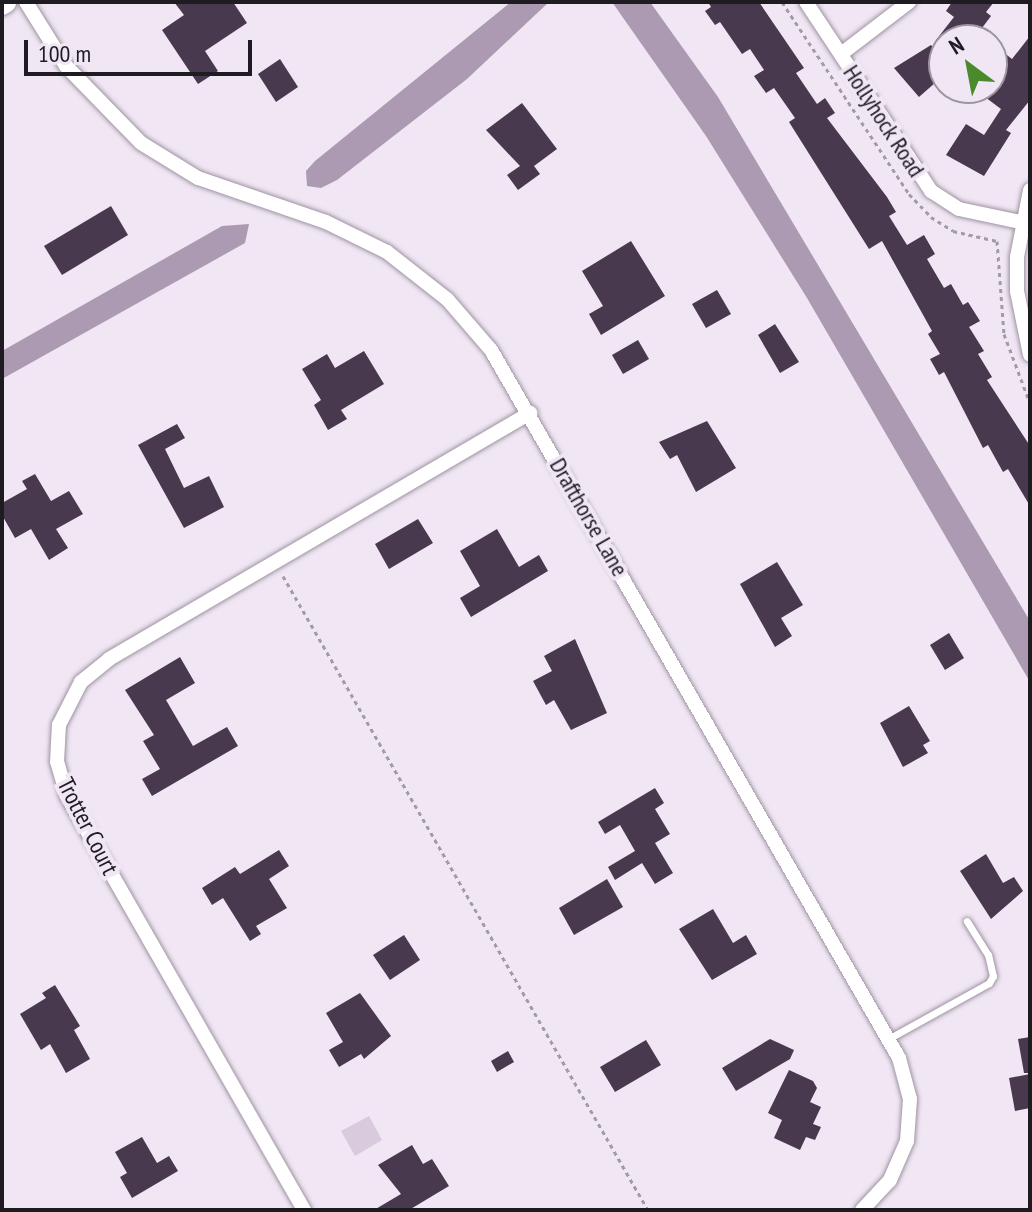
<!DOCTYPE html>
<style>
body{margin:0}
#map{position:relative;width:1032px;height:1212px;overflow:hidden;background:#f1e6f4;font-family:"PT Sans Narrow",sans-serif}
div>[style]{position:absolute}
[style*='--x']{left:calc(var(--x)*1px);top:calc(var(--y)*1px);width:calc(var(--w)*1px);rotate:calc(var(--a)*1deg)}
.green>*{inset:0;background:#d9cade}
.water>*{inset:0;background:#ac9ab3}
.building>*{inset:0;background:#49394e}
.path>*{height:3px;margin-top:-1.5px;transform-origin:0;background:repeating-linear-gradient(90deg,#a29aa5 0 4px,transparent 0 8px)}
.roads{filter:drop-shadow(0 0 2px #9e94a1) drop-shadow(0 0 2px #9e94a1)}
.lane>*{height:7px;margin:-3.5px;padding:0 3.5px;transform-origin:3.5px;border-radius:3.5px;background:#fff}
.street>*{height:14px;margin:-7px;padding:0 7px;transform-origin:7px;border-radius:7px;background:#fff}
.secondary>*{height:22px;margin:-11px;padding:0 11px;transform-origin:11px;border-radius:11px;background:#fff}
span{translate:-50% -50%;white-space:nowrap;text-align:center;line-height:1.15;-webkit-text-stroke:8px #f1e6f4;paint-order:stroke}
.street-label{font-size:24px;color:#1f1c21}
.frame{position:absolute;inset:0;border:4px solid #1f1c21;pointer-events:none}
.north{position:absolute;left:928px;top:24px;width:80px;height:80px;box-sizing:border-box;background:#f1e6f4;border:2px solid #9d95a0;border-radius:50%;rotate:328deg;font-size:22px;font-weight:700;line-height:32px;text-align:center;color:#1f1c21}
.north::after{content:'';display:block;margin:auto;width:28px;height:36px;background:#4a8a2c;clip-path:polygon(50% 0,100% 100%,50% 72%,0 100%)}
.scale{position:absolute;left:24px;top:40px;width:228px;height:36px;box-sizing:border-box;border:4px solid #1f1c21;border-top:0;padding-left:10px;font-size:24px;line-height:28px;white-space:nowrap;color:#1f1c21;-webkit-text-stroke:6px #f1e6f4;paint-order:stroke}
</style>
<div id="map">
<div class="green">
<div style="clip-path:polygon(369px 1116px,382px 1140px,355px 1156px,341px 1131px)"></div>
</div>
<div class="water">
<div style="clip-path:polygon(511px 2px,549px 2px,467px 79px,337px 180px,321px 188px,307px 186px,306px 171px,315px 161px)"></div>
<div style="clip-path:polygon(612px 2px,650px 2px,718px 97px,1030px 621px,1030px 682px,807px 298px,706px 136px)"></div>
<div style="clip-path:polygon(249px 224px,245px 243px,2px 379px,2px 351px,222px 226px)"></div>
</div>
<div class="building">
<div style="clip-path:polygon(174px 2px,233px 2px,247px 23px,205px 51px,218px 71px,198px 84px,162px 30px,184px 15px)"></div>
<div style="clip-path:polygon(708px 2px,759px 2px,804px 68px,796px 73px,817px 104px,825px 98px,835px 113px,827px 118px,887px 197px,896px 212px,889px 216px,907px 245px,924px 235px,935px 254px,927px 259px,944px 288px,951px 284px,963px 305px,968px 302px,980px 321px,969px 327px,984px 351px,978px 354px,992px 377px,987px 380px,1030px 446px,1030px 506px,1008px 469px,1003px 472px,988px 445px,983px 448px,944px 372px,939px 375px,930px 359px,940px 354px,928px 334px,932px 331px,882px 241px,869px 249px,789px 122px,795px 118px,774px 88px,766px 93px,754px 76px,764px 70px,750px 49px,742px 54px,720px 22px,715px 25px,705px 11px,711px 7px)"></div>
<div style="clip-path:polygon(952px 2px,994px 2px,986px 12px,991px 16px,973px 40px,936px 40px,954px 17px,946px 11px)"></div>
<div style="clip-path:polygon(1030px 36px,1030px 100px,1006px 130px,1011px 133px,984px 176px,946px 155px,966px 124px,984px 135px,1001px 109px,985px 97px,1001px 78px,992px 65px,1003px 52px,1012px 59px)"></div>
<div style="clip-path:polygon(931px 45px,944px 59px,944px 75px,919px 97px,894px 68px)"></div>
<div style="clip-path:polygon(280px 59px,298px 87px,276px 102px,258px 74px)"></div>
<div style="clip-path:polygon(522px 103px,557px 149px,534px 166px,540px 174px,518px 190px,507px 175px,520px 166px,486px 130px)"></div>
<div style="clip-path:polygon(111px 206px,128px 235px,62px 275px,44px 246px)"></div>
<div style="clip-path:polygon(631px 241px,665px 296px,601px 335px,589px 314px,603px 306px,582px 271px)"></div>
<div style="clip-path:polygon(717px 290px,731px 314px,706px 328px,692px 304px)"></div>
<div style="clip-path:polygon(775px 324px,799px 362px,780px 373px,758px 335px)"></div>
<div style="clip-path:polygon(638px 340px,649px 359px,623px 374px,612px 355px)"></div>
<div style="clip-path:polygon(364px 351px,384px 384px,341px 410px,347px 419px,328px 430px,314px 405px,321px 400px,302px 369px,327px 354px,335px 368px)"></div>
<div style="clip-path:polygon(707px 421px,736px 468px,696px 492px,677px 455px,670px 459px,659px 442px)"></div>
<div style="clip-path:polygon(177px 424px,185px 438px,165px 449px,184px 488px,209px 476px,224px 507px,184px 528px,138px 445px)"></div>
<div style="clip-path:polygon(35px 474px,51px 501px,69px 491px,83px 514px,56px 529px,68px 548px,49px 560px,31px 529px,15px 538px,2px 515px,2px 503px,27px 489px,22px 481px)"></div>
<div style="clip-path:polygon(418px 519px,433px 543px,389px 569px,375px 544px)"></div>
<div style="clip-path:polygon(497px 529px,519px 567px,539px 555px,548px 571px,471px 617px,460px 598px,480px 586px,460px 551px)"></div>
<div style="clip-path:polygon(777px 562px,803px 605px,781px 618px,792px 636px,775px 647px,740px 584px)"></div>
<div style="clip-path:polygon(949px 633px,964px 658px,945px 670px,930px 645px)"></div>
<div style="clip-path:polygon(575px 639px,607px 713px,571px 730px,554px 700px,546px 705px,533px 681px,552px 671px,544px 656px)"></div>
<div style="clip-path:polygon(180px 657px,195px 683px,166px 700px,193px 746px,227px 727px,238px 746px,152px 796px,142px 779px,160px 769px,143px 741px,154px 735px,125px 690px)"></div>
<div style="clip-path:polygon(909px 706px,930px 741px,923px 745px,928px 753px,903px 767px,880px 723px)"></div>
<div style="clip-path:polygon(655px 788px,664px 803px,655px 809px,670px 834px,655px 843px,673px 873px,655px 884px,642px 863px,615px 880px,608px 867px,635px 851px,620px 825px,605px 834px,598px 822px)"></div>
<div style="clip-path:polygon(279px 850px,289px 866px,269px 879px,287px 908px,256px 926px,261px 934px,250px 941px,223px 898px,212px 905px,202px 888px,235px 867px,240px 874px)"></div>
<div style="clip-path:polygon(986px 854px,1003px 883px,1014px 877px,1023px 891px,991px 919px,960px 871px)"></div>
<div style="clip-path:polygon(607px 879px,623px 907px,574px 935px,559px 908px)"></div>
<div style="clip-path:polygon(713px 909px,733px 943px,746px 935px,757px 954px,712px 980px,679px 929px)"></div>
<div style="clip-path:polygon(404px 935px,420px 960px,390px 980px,373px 955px)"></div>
<div style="clip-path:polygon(55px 985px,80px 1026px,74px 1030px,90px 1059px,66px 1073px,50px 1044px,41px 1050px,20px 1014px,46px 998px,42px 993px)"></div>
<div style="clip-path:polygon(360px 993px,391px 1036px,364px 1059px,361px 1054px,339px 1067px,329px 1050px,343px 1042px,326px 1013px)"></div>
<div style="clip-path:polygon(1030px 1037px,1030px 1073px,1024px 1073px,1018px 1039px)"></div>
<div style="clip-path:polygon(770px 1039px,794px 1050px,790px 1059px,736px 1091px,722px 1068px)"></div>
<div style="clip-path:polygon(646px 1040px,661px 1065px,615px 1092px,600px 1067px)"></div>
<div style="clip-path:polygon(508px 1051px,514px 1062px,497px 1072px,491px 1061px)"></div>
<div style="clip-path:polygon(789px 1070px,813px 1081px,817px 1088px,810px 1102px,821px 1107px,813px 1124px,821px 1127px,815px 1140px,806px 1137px,800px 1150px,774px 1138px,782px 1120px,768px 1113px)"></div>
<div style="clip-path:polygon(1030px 1074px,1030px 1108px,1015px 1111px,1009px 1078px)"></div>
<div style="clip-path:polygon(142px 1137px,157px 1163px,169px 1156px,178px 1171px,132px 1198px,120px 1177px,127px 1173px,115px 1152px)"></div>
<div style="clip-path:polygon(412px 1145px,423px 1164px,432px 1159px,449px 1186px,409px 1210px,374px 1210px,401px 1194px,378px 1165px)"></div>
</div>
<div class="path">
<div style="--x:782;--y:2;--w:230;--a:56.5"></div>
<div style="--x:909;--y:194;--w:32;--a:46"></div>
<div style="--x:931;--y:217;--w:26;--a:32"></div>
<div style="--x:953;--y:231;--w:45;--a:12.8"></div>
<div style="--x:997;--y:241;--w:93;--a:85.7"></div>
<div style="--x:1004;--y:334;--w:74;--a:69.4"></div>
<div style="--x:283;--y:576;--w:732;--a:60.07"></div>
</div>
<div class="roads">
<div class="lane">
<div style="--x:888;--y:1039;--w:115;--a:-29"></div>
<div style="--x:989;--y:983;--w:8;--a:-60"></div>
<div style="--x:993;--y:976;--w:22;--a:-103"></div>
<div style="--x:988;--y:955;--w:40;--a:-122"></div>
</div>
<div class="street">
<div style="--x:26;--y:2;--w:75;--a:58"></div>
<div style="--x:66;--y:66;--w:107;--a:45.8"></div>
<div style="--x:141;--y:143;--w:67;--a:31.6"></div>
<div style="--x:198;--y:178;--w:135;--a:19"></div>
<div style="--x:326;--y:222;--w:68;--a:26.2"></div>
<div style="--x:387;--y:252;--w:76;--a:38.1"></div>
<div style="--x:447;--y:299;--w:67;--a:49.2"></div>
<div style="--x:491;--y:350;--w:817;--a:60.05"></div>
<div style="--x:899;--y:1058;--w:42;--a:75"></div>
<div style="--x:910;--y:1099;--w:42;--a:94.1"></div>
<div style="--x:907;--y:1141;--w:43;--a:113.6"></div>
<div style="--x:890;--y:1180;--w:41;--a:133"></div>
<div style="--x:806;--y:2;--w:227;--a:56.5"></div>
<div style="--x:931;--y:191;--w:33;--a:33"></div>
<div style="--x:959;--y:209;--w:73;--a:11.9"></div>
<div style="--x:841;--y:54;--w:86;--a:-37.4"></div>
<div style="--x:1030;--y:190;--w:68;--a:101"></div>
<div style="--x:1017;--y:257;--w:34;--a:90"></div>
<div style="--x:1017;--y:291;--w:65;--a:78.5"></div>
<div style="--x:304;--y:1210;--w:477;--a:-119.8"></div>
<div style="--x:67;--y:796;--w:35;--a:-106"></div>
<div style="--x:57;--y:762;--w:37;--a:-87"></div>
<div style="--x:59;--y:725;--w:48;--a:-62.9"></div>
<div style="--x:81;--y:682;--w:36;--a:-39"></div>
<div style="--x:109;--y:659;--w:488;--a:-30.3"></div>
</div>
<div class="secondary">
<div style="--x:2;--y:4;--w:4;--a:-34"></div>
</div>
</div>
<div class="street-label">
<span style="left:884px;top:121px;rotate:57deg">Hollyhock Road</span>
<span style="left:589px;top:517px;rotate:60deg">Drafthorse Lane</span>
<span style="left:88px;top:826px;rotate:63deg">Trotter Court</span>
</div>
<div class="frame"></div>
<div class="north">N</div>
<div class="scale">100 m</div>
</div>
